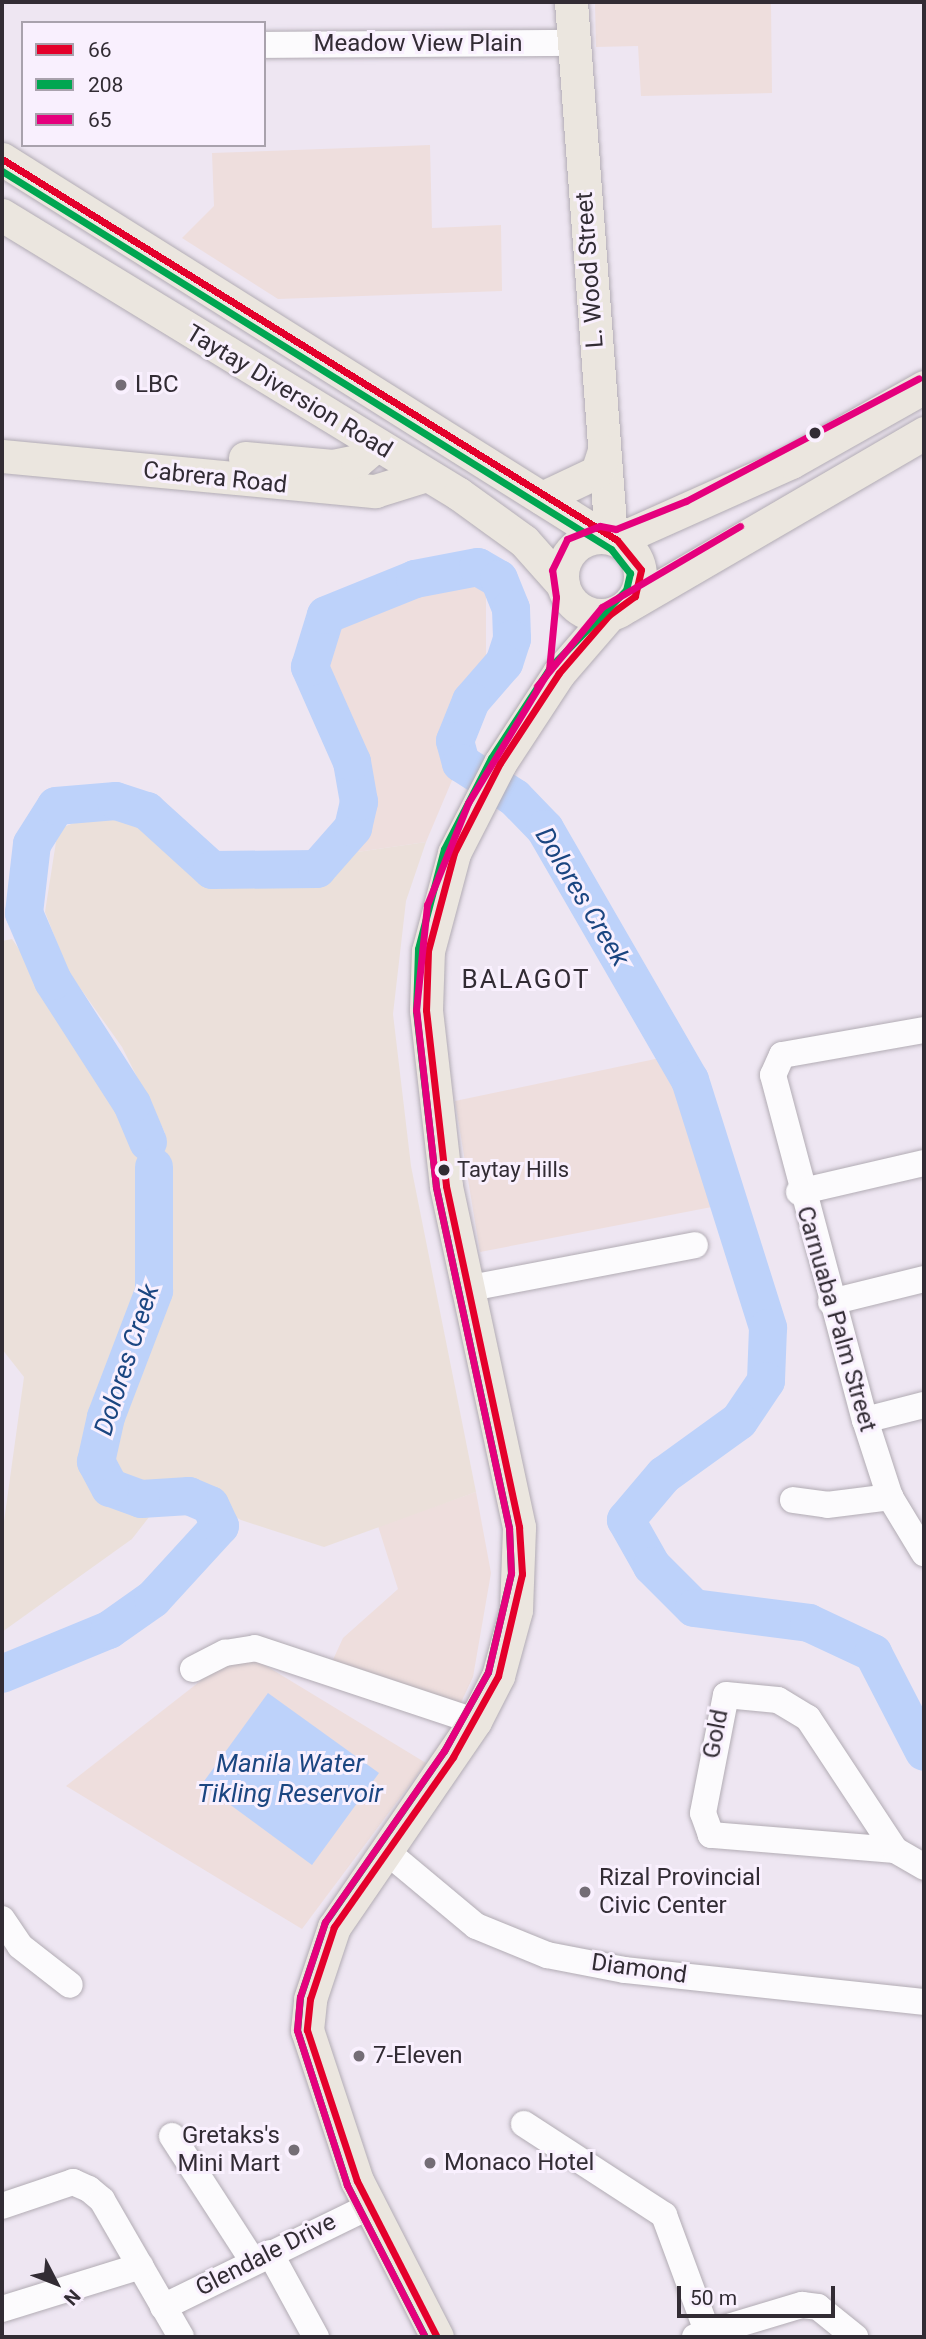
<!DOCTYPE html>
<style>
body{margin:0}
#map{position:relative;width:926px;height:2339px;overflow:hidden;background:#eee6f2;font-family:Roboto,sans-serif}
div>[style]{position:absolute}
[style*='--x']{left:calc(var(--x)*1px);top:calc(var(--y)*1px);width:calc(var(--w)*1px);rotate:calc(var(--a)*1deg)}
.industrial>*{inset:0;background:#eededd}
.education>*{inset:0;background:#ebe0da}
.water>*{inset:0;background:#bdd2fa}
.river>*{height:38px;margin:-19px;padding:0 19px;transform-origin:19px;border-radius:19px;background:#bdd2fa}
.roads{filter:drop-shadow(0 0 2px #b2acb4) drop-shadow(0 0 2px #b2acb4)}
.minor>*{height:26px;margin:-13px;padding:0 13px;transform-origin:13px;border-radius:13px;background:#fcfbfd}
.major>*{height:33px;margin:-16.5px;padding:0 16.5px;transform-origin:16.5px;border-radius:16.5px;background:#ebe6df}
.major>.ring{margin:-16.5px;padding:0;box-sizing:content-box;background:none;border:33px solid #ebe6df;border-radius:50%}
.bus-1>*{height:7px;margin:-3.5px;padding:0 3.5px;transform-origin:3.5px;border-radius:3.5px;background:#e4002b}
.bus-2>*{height:7px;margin:-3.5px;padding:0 3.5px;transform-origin:3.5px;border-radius:3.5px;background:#00a651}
.bus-3>*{height:7px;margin:-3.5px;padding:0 3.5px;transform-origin:3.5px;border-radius:3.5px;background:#e5007d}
.dots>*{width:19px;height:19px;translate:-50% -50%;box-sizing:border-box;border:4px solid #f9f0fe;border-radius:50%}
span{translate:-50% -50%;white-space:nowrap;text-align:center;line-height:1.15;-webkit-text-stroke:6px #f9f0fe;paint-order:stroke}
.bus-label{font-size:22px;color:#322c34}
.left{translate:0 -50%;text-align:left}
.street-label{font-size:24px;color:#322c34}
.poi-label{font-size:24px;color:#322c34}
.right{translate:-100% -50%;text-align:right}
.water-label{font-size:26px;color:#1b4681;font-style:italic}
.neighbourhood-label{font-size:26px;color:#322c34;letter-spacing:2px}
.frame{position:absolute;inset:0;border:4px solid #322c34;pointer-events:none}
.legend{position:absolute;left:21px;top:21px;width:245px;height:126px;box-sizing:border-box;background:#f9f0fe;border:2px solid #a9a2ad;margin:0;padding:9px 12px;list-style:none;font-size:21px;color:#322c34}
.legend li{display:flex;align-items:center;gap:14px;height:35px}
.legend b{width:35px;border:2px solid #a9a2ad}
.north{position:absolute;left:21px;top:2248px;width:70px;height:70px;-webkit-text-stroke:5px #f9f0fe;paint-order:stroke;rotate:132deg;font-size:19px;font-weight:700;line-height:28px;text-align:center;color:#322c34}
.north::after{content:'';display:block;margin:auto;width:24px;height:32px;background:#322c34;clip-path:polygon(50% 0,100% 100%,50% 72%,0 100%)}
.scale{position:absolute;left:677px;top:2286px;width:158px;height:32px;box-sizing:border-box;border:4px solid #322c34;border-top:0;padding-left:9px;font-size:21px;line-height:24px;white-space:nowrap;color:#322c34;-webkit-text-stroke:5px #f9f0fe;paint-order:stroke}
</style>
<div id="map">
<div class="industrial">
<div style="clip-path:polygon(595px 2px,771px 3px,772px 93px,641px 96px,638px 46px,596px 47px)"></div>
<div style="clip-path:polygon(430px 145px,432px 228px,501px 225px,502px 291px,278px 299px,182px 238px,214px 206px,212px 153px)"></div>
<div style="clip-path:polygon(462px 579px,486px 579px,486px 670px,444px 723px,443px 755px,453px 778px,426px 842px,357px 852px,367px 821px,368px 778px,319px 653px,334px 627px)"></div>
<div style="clip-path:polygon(660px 1058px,687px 1105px,722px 1205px,480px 1252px,455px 1101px)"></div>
<div style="clip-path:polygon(476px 1492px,491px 1573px,473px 1677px,457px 1711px,331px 1664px,343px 1638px,398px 1589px,378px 1526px)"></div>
<div style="clip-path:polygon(240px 1650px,426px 1763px,302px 1929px,66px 1786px)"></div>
</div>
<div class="education">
<div style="clip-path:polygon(106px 811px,135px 820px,210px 886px,326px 878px,357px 852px,426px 842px,406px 901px,393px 1014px,411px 1166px,476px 1492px,324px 1547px,241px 1520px,177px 1481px,132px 1539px,2px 1632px,2px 1536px,24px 1377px,2px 1349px,2px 941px,12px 939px,127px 1107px,136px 1143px,165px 1133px,122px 1047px,68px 971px,45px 912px,58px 829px)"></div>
</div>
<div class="water">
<div style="clip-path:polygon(268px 1693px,379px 1773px,312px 1865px,202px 1784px)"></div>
</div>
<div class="river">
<div style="--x:148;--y:1142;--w:41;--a:-112.8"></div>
<div style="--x:132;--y:1104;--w:146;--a:-122.7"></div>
<div style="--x:53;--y:981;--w:74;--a:-113.1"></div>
<div style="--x:24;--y:913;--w:69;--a:-83.4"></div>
<div style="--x:32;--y:844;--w:45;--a:-57.7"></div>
<div style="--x:56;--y:806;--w:60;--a:-4.8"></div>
<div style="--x:116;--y:801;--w:33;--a:18"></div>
<div style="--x:147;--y:811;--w:88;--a:42.2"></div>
<div style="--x:212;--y:870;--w:105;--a:-0.5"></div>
<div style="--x:317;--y:869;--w:55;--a:-48.7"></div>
<div style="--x:353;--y:828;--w:27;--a:-77"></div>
<div style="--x:359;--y:802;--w:41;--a:-99.9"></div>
<div style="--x:352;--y:762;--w:104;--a:-113.9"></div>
<div style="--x:310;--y:667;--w:54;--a:-72.9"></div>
<div style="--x:326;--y:615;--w:96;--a:-22"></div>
<div style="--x:415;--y:579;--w:64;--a:-10.8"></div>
<div style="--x:478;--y:567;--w:24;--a:30"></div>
<div style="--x:499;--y:579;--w:32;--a:68"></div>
<div style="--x:511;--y:609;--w:30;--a:88"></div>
<div style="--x:512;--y:639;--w:25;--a:108"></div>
<div style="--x:504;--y:663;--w:50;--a:131"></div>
<div style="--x:471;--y:701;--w:43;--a:111.8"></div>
<div style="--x:455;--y:741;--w:23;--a:75"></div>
<div style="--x:461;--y:763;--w:64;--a:32.9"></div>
<div style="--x:515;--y:798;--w:43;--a:45.9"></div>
<div style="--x:545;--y:829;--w:290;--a:60"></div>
<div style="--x:690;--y:1080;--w:260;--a:72.5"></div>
<div style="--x:768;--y:1328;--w:53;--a:92.2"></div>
<div style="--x:766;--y:1381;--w:48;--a:124"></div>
<div style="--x:739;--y:1421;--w:92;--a:144.2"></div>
<div style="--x:664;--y:1475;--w:59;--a:130.2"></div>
<div style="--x:626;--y:1520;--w:53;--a:60.5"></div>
<div style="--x:652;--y:1566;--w:59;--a:45"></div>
<div style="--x:694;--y:1608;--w:116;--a:7.4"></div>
<div style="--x:809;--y:1623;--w:71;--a:25.1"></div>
<div style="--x:873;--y:1653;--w:111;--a:62.7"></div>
<div style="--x:2;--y:1674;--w:116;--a:-22.4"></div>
<div style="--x:109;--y:1630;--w:54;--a:-35.2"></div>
<div style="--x:153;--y:1599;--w:99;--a:-47.5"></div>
<div style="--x:220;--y:1526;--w:23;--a:-115"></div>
<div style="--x:210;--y:1505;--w:23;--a:-157"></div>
<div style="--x:189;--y:1496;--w:48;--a:176.4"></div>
<div style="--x:141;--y:1499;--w:33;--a:-160"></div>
<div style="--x:110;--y:1488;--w:30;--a:-118"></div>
<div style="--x:96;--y:1462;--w:46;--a:-77.5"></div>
<div style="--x:106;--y:1417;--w:135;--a:-69.1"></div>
<div style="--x:154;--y:1291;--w:124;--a:-90"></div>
</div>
<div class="roads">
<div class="minor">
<div style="--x:264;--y:45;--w:308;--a:-0.4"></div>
<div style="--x:924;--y:1030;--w:144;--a:170"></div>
<div style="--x:782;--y:1055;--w:22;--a:114"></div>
<div style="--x:773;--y:1075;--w:357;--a:75.1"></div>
<div style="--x:865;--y:1420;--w:81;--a:72"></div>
<div style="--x:890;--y:1497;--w:66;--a:58.7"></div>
<div style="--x:799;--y:1192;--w:128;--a:-13.1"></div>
<div style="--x:465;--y:1289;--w:234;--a:-10.8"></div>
<div style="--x:831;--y:1302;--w:96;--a:-13.9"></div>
<div style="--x:865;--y:1420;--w:61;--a:-14.3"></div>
<div style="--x:793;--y:1500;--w:34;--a:8"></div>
<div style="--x:827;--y:1505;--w:64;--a:-7.2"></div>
<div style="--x:193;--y:1669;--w:36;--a:-27"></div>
<div style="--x:225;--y:1653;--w:30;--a:-9"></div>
<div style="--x:255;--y:1648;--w:232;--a:18.4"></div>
<div style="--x:895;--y:1850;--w:185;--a:-175.3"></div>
<div style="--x:711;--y:1835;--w:23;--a:-110"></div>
<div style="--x:703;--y:1813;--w:120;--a:-79"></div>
<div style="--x:726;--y:1695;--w:52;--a:5.5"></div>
<div style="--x:778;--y:1700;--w:35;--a:31"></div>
<div style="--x:808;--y:1718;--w:158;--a:56.6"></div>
<div style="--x:895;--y:1850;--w:34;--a:30"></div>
<div style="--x:386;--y:1851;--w:117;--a:39.8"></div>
<div style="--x:476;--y:1926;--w:77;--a:22.2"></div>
<div style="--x:547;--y:1955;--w:79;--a:10.9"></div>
<div style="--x:625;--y:1970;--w:301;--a:6.1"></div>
<div style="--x:2;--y:1919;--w:32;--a:56"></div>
<div style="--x:20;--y:1946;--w:63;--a:38"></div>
<div style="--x:524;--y:2124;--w:167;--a:33"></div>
<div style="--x:664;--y:2215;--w:127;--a:69.7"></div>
<div style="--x:172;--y:2136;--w:149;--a:57.1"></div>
<div style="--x:2;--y:2206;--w:75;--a:-18.7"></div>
<div style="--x:73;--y:2182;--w:17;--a:24"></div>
<div style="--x:89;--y:2189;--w:17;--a:40"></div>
<div style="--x:102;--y:2200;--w:158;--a:60"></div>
<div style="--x:270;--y:2253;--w:96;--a:61.3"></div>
<div style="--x:163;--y:2307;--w:230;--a:-26"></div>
<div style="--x:2;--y:2309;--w:145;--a:-17.2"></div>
<div style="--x:695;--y:2337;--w:112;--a:-16.7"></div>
<div style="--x:802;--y:2305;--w:16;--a:7"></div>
<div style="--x:818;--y:2307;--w:48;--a:39"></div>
</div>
<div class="major">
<div style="--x:571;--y:2;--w:537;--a:85.73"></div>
<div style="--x:2;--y:159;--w:709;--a:32.14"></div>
<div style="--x:2;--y:215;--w:535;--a:31.4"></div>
<div style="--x:459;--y:494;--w:80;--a:35.9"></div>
<div style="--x:524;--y:541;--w:59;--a:48.4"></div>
<div style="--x:2;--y:456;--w:375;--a:5.4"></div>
<div style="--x:375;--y:491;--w:53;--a:-17.4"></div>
<div style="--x:245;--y:458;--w:88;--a:5.2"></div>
<div style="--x:333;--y:466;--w:25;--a:-12"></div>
<div style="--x:357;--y:461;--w:25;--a:-40"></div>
<div style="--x:542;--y:498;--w:61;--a:-25.3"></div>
<div style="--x:597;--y:472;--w:22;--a:-72"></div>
<div class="ring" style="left:562px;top:537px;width:45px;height:45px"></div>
<div style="--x:617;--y:540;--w:191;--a:-24.1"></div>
<div style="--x:791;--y:462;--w:153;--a:-29.4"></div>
<div style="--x:627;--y:606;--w:344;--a:-30.2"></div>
<div style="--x:437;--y:2337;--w:175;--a:-117.1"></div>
<div style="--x:357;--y:2181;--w:159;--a:-108.3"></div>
<div style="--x:307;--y:2030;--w:31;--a:-84"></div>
<div style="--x:310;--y:1999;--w:76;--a:-71.6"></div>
<div style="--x:334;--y:1927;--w:250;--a:-55.6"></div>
<div style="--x:475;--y:1721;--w:51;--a:-62.9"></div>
<div style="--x:498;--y:1676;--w:68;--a:-74.7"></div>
<div style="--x:516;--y:1610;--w:83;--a:-87.9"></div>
<div style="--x:519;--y:1527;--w:349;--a:-102.1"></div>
<div style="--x:446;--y:1186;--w:177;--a:-96.5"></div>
<div style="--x:426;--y:1010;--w:59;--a:-88.1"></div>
<div style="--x:428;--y:951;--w:101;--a:-75.1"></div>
<div style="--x:454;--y:853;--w:101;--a:-62.9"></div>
<div style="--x:500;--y:763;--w:108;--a:-56.8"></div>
<div style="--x:559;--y:673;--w:77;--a:-49.2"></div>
</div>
</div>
<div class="bus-1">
<div style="--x:2;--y:159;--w:723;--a:31.78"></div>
<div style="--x:617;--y:540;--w:38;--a:51"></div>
<div style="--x:641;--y:570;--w:27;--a:103"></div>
<div style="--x:635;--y:596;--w:32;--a:144"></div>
<div style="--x:609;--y:615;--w:77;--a:130.8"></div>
<div style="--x:559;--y:673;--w:108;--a:123.2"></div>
<div style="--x:500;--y:763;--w:101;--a:117.1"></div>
<div style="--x:454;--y:853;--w:101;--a:104.9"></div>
<div style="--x:428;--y:951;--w:59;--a:91.9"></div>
<div style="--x:426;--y:1010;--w:177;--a:83.5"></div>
<div style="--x:446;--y:1186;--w:349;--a:77.9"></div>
<div style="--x:519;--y:1527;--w:47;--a:86.3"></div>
<div style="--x:522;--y:1574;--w:105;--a:103.2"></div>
<div style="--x:498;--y:1676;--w:93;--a:119.1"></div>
<div style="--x:453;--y:1757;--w:208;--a:125"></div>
<div style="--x:334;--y:1927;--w:76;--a:108.4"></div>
<div style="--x:310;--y:1999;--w:31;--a:96"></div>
<div style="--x:307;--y:2030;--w:159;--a:71.7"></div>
<div style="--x:357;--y:2181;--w:175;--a:62.9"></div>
</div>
<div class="bus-2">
<div style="--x:2;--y:171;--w:717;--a:31.83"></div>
<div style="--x:611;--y:549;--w:31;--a:52"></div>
<div style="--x:630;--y:573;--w:17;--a:103"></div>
<div style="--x:626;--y:590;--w:107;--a:134.6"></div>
<div style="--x:551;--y:666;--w:110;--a:123.1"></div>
<div style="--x:491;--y:758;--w:102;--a:117.3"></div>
<div style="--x:444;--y:849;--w:103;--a:104.6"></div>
<div style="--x:418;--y:949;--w:62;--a:91.8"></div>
<div style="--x:416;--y:1011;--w:177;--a:83.5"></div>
<div style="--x:436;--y:1187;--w:349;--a:77.9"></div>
<div style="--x:509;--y:1528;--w:45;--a:87.5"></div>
<div style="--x:511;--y:1573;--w:102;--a:103.1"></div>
<div style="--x:488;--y:1672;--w:90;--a:119.1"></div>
<div style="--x:444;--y:1751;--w:208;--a:124.8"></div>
<div style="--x:325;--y:1922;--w:79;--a:108.4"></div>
<div style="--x:300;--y:1997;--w:33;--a:95"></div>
<div style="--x:297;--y:2030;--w:163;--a:72.1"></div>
<div style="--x:347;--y:2185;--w:171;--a:62.8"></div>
</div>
<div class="bus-3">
<div style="--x:537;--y:686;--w:102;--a:-50.6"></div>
<div style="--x:602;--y:607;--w:160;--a:-30.4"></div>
<div style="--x:425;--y:2337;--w:171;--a:-117.2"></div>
<div style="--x:347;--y:2185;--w:163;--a:-107.9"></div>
<div style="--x:297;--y:2030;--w:33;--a:-85"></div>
<div style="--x:300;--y:1997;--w:79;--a:-71.6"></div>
<div style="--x:325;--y:1922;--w:208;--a:-55.2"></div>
<div style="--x:444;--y:1751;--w:90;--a:-60.9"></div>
<div style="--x:488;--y:1672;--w:102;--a:-76.9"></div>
<div style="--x:511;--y:1573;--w:45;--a:-92.5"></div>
<div style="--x:509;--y:1528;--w:349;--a:-102.1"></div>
<div style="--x:436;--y:1187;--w:178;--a:-96.4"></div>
<div style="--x:416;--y:1010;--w:106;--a:-84"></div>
<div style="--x:427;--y:905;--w:110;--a:-68.1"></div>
<div style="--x:468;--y:803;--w:156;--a:-58.7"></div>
<div style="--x:549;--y:670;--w:73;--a:-84.5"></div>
<div style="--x:556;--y:597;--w:27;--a:-98"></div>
<div style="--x:552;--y:570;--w:34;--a:-64"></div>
<div style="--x:567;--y:539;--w:35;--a:-22"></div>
<div style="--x:600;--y:526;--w:16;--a:11"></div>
<div style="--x:616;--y:529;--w:75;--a:-21.8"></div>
<div style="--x:686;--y:501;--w:263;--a:-27.8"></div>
</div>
<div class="dots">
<div style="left:121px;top:385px;background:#746d76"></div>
<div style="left:815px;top:433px;background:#322c34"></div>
<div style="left:444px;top:1170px;background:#322c34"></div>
<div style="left:585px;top:1892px;background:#746d76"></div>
<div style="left:359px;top:2056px;background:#746d76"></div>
<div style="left:294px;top:2150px;background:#746d76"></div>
<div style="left:430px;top:2163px;background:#746d76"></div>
</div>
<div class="bus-label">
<span class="left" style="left:457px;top:1170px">Taytay Hills</span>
</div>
<div class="street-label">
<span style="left:418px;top:44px">Meadow View Plain</span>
<span style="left:590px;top:270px;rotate:-94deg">L. Wood Street</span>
<span style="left:289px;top:392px;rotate:31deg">Taytay Diversion Road</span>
<span style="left:215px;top:478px;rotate:6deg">Cabrera Road</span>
<span style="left:836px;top:1319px;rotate:74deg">Carnuaba Palm Street</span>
<span style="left:716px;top:1734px;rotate:-79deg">Gold</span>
<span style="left:639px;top:1969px;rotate:8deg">Diamond</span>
<span style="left:266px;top:2255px;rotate:-27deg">Glendale Drive</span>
</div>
<div class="poi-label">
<span class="left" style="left:135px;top:385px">LBC</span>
<span class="left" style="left:599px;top:1892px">Rizal Provincial<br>Civic Center</span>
<span class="left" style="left:373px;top:2056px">7-Eleven</span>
<span class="right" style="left:280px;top:2150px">Gretaks's<br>Mini Mart</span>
<span class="left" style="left:444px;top:2163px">Monaco Hotel</span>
</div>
<div class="water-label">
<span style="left:582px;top:897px;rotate:59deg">Dolores Creek</span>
<span style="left:127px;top:1360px;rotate:-72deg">Dolores Creek</span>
<span style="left:290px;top:1779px">Manila Water<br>Tikling Reservoir</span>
</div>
<div class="neighbourhood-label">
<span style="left:526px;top:980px">BALAGOT</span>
</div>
<div class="frame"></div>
<ul class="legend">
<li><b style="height:9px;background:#e4002b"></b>66</li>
<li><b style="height:9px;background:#00a651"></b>208</li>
<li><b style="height:9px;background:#e5007d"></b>65</li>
</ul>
<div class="north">N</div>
<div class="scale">50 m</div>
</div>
